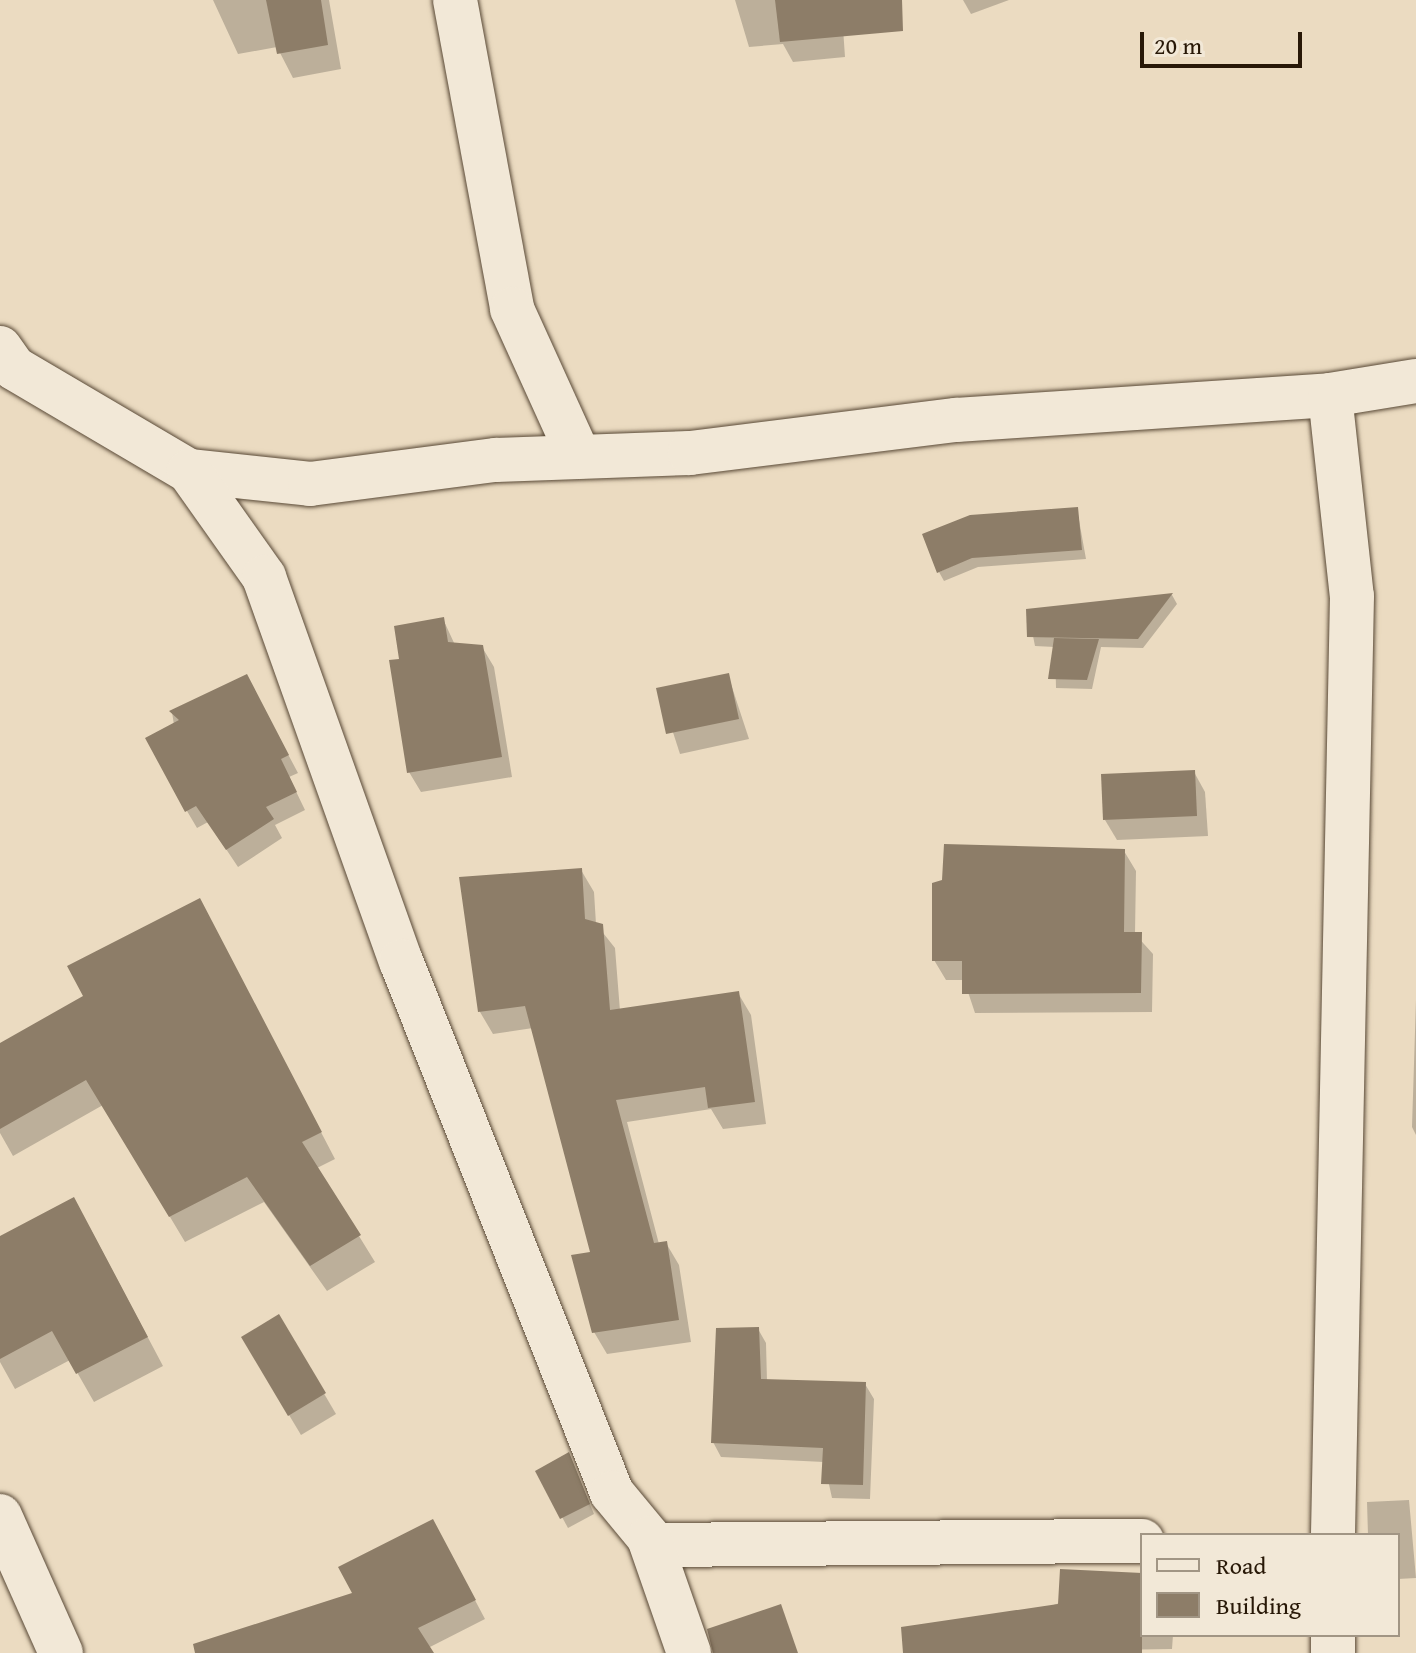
<!DOCTYPE html>
<style>
body{margin:0}
#map{position:relative;width:1416px;height:1653px;overflow:hidden;background:#ebdbc1;font-family:"Gentium Book Plus",serif}
div>[style]{position:absolute}
[style*='--x']{left:calc(var(--x)*1px);top:calc(var(--y)*1px);width:calc(var(--w)*1px);rotate:calc(var(--a)*1deg)}
.shadow>*{inset:0;background:#0003}
.building>*{inset:0;background:#8d7d68}
.roads{filter:drop-shadow(0 0 2px #594936) drop-shadow(0 0 2px #594936)}
.minor>*{height:44px;margin:-22px;padding:0 22px;transform-origin:22px;border-radius:22px;background:#f2e8d7}
span{translate:-50% -50%;white-space:nowrap;text-align:center;line-height:1.15;-webkit-text-stroke:6px #f2e8d7;paint-order:stroke}
.legend{position:absolute;left:1140px;top:1533px;width:260px;height:104px;box-sizing:border-box;background:#f2e8d7;border:2px solid #a19584;margin:0;padding:10px 14px;list-style:none;font-size:24px;color:#281807}
.legend li{display:flex;align-items:center;gap:16px;height:40px}
.legend b{width:40px;border:2px solid #a19584}
.scale{position:absolute;left:1140px;top:32px;width:162px;height:36px;box-sizing:border-box;border:4px solid #281807;border-top:0;padding-left:10px;font-size:24px;line-height:28px;white-space:nowrap;color:#281807;-webkit-text-stroke:6px #f2e8d7;paint-order:stroke}
</style>
<div id="map">
<div class="shadow">
<div style="clip-path:polygon(213px 0,329px 0,341px 69px,293px 78px,277px 47px,238px 54px)"></div>
<div style="clip-path:polygon(735px 0,870px 0,843px 28px,845px 57px,793px 62px,783px 44px,749px 47px)"></div>
<div style="clip-path:polygon(963px 0,1009px 0,971px 14px)"></div>
<div style="clip-path:polygon(1077px 509px,1086px 559px,978px 567px,944px 581px,939px 572px)"></div>
<div style="clip-path:polygon(1172px 595px,1177px 604px,1143px 648px,1101px 647px,1092px 689px,1056px 688px,1055px 647px,1035px 646px,1028px 611px)"></div>
<div style="clip-path:polygon(443px 619px,455px 645px,482px 647px,494px 667px,512px 777px,421px 792px,409px 772px,401px 661px)"></div>
<div style="clip-path:polygon(728px 675px,749px 739px,680px 754px,659px 689px)"></div>
<div style="clip-path:polygon(256px 694px,298px 773px,289px 777px,305px 810px,275px 825px,282px 838px,238px 867px,208px 822px,197px 828px,187px 811px,172px 712px)"></div>
<div style="clip-path:polygon(1194px 772px,1205px 792px,1208px 836px,1117px 840px,1105px 820px)"></div>
<div style="clip-path:polygon(1124px 851px,1136px 871px,1135px 934px,1153px 954px,1152px 1012px,975px 1013px,964px 980px,946px 980px,934px 960px,944px 881px)"></div>
<div style="clip-path:polygon(581px 870px,594px 892px,596px 924px,615px 948px,620px 1011px,738px 993px,751px 1015px,766px 1124px,723px 1129px,711px 1109px,627px 1122px,659px 1244px,666px 1243px,679px 1265px,691px 1342px,607px 1354px,594px 1332px,593px 1254px,533px 1028px,493px 1034px,480px 1012px,462px 878px)"></div>
<div style="clip-path:polygon(214px 927px,335px 1159px,317px 1168px,375px 1262px,327px 1291px,264px 1202px,185px 1242px,103px 1105px,13px 1156px,0 1133px,0 1045px)"></div>
<div style="clip-path:polygon(1416px 1000px,1416px 1135px,1412px 1127px)"></div>
<div style="clip-path:polygon(90px 1228px,163px 1366px,94px 1402px,70px 1360px,15px 1389px,0 1362px,0 1246px)"></div>
<div style="clip-path:polygon(279px 1317px,336px 1414px,301px 1435px,243px 1338px)"></div>
<div style="clip-path:polygon(758px 1329px,766px 1343px,767px 1381px,865px 1384px,874px 1399px,870px 1499px,832px 1498px,824px 1462px,721px 1457px,713px 1442px)"></div>
<div style="clip-path:polygon(573px 1464px,594px 1514px,568px 1528px,537px 1471px)"></div>
<div style="clip-path:polygon(1409px 1500px,1416px 1578px,1398px 1579px,1398px 1535px,1368px 1535px,1367px 1502px)"></div>
<div style="clip-path:polygon(443px 1540px,485px 1619px,428px 1648px,431px 1653px,224px 1653px,355px 1594px)"></div>
<div style="clip-path:polygon(1142px 1575px,1142px 1635px,1173px 1635px,1172px 1649px,912px 1653px)"></div>
</div>
<div class="building">
<div style="clip-path:polygon(266px 0,321px 0,328px 45px,277px 54px)"></div>
<div style="clip-path:polygon(775px 0,902px 0,903px 31px,780px 42px)"></div>
<div style="clip-path:polygon(1078px 507px,1082px 550px,972px 558px,937px 573px,922px 534px,970px 515px)"></div>
<div style="clip-path:polygon(1173px 593px,1138px 639px,1027px 637px,1026px 609px)"></div>
<div style="clip-path:polygon(444px 617px,448px 642px,483px 645px,502px 757px,407px 773px,389px 660px,399px 659px,394px 626px)"></div>
<div style="clip-path:polygon(1054px 638px,1099px 639px,1087px 680px,1048px 679px)"></div>
<div style="clip-path:polygon(729px 673px,739px 719px,666px 734px,656px 688px)"></div>
<div style="clip-path:polygon(247px 674px,289px 755px,281px 759px,297px 792px,266px 807px,274px 819px,226px 850px,196px 806px,185px 812px,145px 738px,179px 720px,169px 711px)"></div>
<div style="clip-path:polygon(1195px 770px,1197px 816px,1103px 820px,1101px 774px)"></div>
<div style="clip-path:polygon(944px 844px,1125px 849px,1124px 932px,1142px 932px,1141px 993px,962px 994px,962px 961px,932px 961px,932px 883px,942px 880px)"></div>
<div style="clip-path:polygon(582px 868px,585px 919px,603px 924px,610px 1010px,739px 991px,755px 1102px,708px 1108px,705px 1087px,616px 1100px,654px 1243px,667px 1241px,679px 1320px,592px 1333px,571px 1255px,590px 1252px,525px 1006px,478px 1012px,459px 877px)"></div>
<div style="clip-path:polygon(200px 898px,322px 1132px,302px 1142px,361px 1235px,310px 1266px,247px 1177px,169px 1217px,86px 1080px,0 1129px,0 1043px,83px 996px,67px 966px)"></div>
<div style="clip-path:polygon(74px 1197px,148px 1337px,76px 1374px,52px 1331px,0 1359px,0 1236px)"></div>
<div style="clip-path:polygon(279px 1314px,326px 1393px,288px 1416px,241px 1337px)"></div>
<div style="clip-path:polygon(759px 1327px,761px 1379px,866px 1382px,863px 1485px,821px 1484px,823px 1448px,711px 1443px,716px 1328px)"></div>
<div style="clip-path:polygon(569px 1452px,590px 1504px,560px 1519px,535px 1471px)"></div>
<div style="clip-path:polygon(433px 1519px,476px 1600px,418px 1628px,434px 1653px,195px 1653px,193px 1644px,352px 1593px,338px 1567px)"></div>
<div style="clip-path:polygon(1060px 1569px,1142px 1573px,1142px 1653px,903px 1653px,901px 1627px,1058px 1604px)"></div>
<div style="clip-path:polygon(781px 1604px,798px 1653px,713px 1653px,707px 1629px)"></div>
</div>
<div class="roads">
<div class="minor">
<div style="--x:455;--y:0;--w:314;--a:79.5"></div>
<div style="--x:512;--y:309;--w:162;--a:65.6"></div>
<div style="--x:0;--y:348;--w:24;--a:55"></div>
<div style="--x:14;--y:368;--w:203;--a:30.5"></div>
<div style="--x:189;--y:471;--w:122;--a:6.1"></div>
<div style="--x:310;--y:484;--w:188;--a:-7.4"></div>
<div style="--x:496;--y:460;--w:194;--a:-2.1"></div>
<div style="--x:690;--y:453;--w:268;--a:-7.1"></div>
<div style="--x:956;--y:420;--w:375;--a:-3.8"></div>
<div style="--x:1330;--y:395;--w:87;--a:-9.2"></div>
<div style="--x:1330;--y:395;--w:202;--a:83.8"></div>
<div style="--x:1352;--y:596;--w:939;--a:91.16"></div>
<div style="--x:189;--y:471;--w:130;--a:54.7"></div>
<div style="--x:264;--y:577;--w:408;--a:70.4"></div>
<div style="--x:401;--y:961;--w:572;--a:68.37"></div>
<div style="--x:612;--y:1493;--w:67;--a:50.4"></div>
<div style="--x:655;--y:1545;--w:487;--a:-0.5"></div>
<div style="--x:0;--y:1516;--w:150;--a:66"></div>
<div style="--x:649;--y:1538;--w:122;--a:70.8"></div>
<div style="--x:1333;--y:1653;--w:18;--a:-90"></div>
</div>
</div>
<ul class="legend">
<li><b style="height:10px;background:#f2e8d7"></b>Road</li>
<li><b style="height:22px;background:#8d7d68"></b>Building</li>
</ul>
<div class="scale">20 m</div>
</div>
